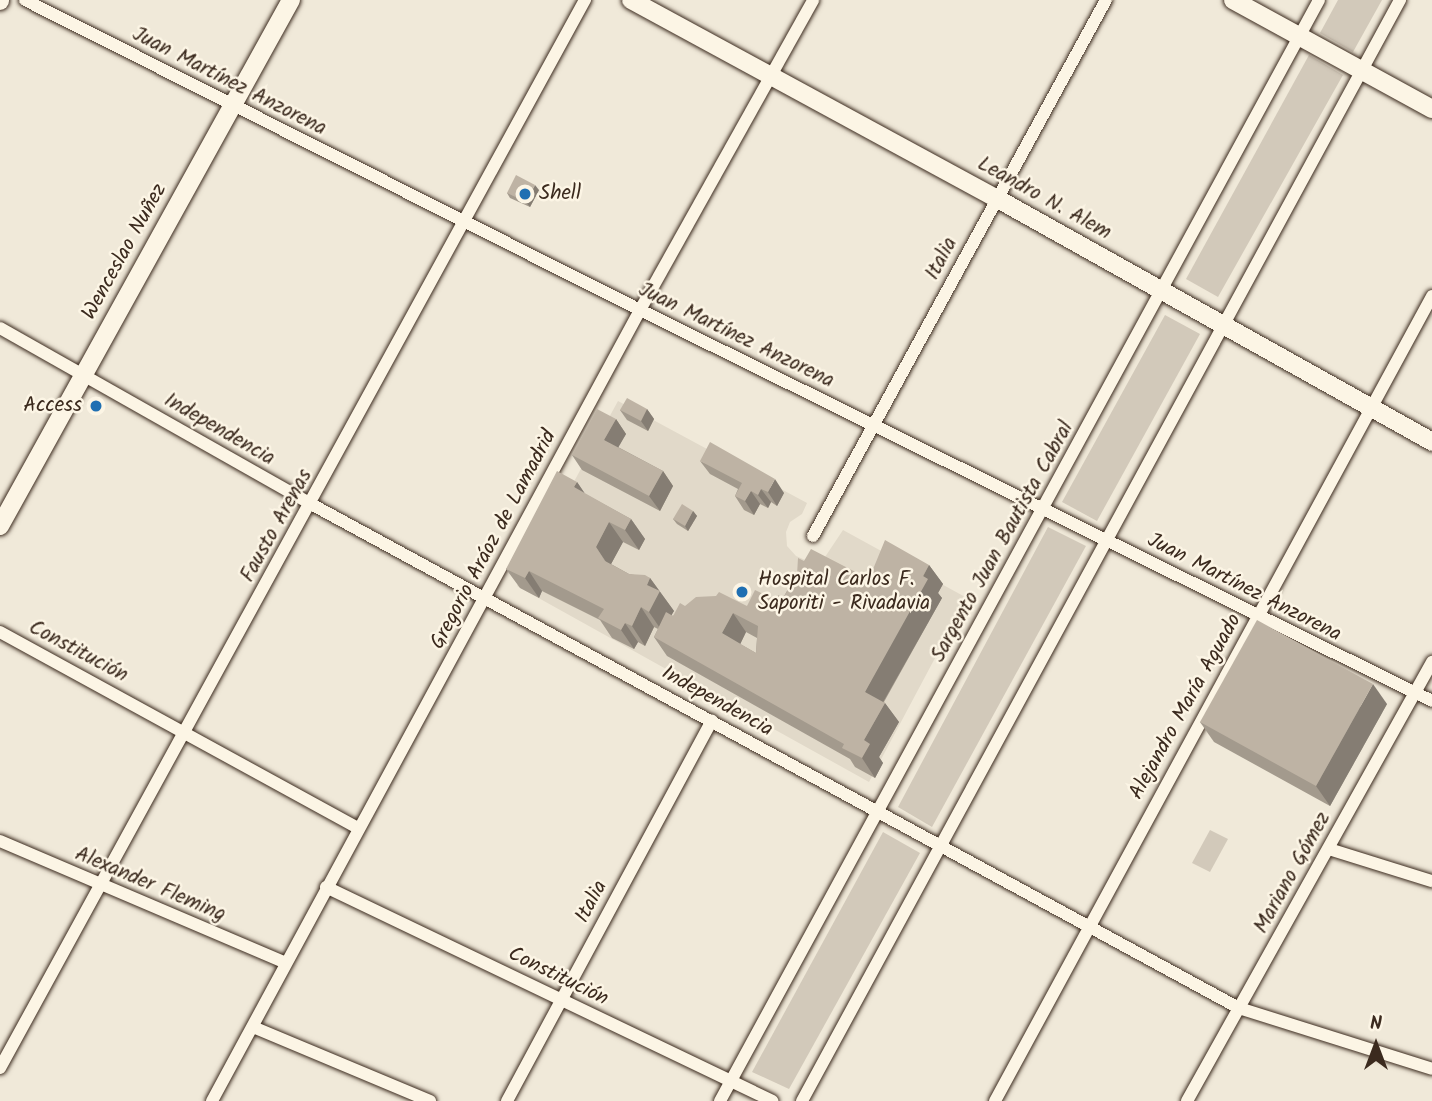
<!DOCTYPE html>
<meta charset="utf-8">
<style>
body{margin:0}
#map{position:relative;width:1432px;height:1101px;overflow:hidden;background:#f0e9d9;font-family:Kalam,sans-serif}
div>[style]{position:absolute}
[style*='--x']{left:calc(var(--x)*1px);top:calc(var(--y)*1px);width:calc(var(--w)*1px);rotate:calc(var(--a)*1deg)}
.built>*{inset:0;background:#e1d9c9}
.green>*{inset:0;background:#d2c9ba}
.roads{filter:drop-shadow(0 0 2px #3b2a1e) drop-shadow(0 0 2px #3b2a1e)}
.street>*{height:12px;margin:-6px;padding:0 6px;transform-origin:6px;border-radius:6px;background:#fcf5e5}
.secondary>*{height:18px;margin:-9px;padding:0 9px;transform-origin:9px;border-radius:9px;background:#fcf5e5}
.wall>*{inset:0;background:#a39a8d}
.shaded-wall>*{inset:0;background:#857d73}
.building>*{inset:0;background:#beb3a4}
.dots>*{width:19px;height:19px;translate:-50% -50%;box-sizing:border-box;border:4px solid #fcf5e5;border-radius:50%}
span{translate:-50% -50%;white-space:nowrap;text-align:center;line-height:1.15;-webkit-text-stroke:5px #fcf5e5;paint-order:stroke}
.street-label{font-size:21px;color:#3b2a1e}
.poi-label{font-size:21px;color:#3b2a1e}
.left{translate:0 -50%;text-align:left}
.right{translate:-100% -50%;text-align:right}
.north{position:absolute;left:1341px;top:1010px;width:70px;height:70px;-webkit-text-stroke:5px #fcf5e5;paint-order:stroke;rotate:0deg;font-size:19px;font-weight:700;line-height:28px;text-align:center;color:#3b2a1e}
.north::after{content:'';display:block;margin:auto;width:24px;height:32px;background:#3b2a1e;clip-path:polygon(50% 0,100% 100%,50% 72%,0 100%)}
</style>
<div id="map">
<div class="built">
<div style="clip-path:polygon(618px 401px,807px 503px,802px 514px,790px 522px,786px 532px,787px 546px,796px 556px,810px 562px,823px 560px,843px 530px,967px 598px,869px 782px,517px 586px)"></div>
</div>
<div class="green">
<div style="clip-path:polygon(1338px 0,1382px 0,1353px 52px,1320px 33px)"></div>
<div style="clip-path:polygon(1309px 55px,1343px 75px,1218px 297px,1186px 279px)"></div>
<div style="clip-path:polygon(1165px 315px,1200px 334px,1097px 521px,1062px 502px)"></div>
<div style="clip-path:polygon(1048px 527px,1086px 546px,932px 827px,898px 807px)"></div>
<div style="clip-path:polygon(1210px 830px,1228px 839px,1210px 872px,1192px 863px)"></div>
<div style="clip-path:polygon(883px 832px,920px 853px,789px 1089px,752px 1072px)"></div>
</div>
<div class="roads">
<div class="street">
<div style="--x:25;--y:0;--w:689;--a:26.75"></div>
<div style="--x:640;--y:310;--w:883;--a:26.27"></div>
<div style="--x:0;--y:328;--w:357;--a:29.5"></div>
<div style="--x:311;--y:504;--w:1056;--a:28.51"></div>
<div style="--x:1239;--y:1008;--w:202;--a:17.5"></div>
<div style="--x:813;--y:536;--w:611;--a:-61.34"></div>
<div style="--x:0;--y:632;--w:408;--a:28.7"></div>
<div style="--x:0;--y:841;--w:311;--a:23.1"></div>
<div style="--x:1329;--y:849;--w:108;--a:17.3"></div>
<div style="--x:326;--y:887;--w:495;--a:25.6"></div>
<div style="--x:253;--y:1027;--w:192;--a:22.7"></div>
<div style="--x:0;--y:1068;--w:1218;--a:-61.29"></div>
<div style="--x:212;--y:1101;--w:899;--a:-61.58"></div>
<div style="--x:640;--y:310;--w:355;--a:-60.8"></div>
<div style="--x:507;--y:1101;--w:432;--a:-61.7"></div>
<div style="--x:720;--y:1101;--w:1253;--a:-61.45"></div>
<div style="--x:802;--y:1101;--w:1253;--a:-61.49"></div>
<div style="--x:995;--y:1101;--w:916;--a:-61.5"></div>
<div style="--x:1187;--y:1101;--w:503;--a:-60.83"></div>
</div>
<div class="secondary">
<div style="--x:631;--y:0;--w:415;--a:28.5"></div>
<div style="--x:996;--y:198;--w:500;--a:29.2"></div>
<div style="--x:1233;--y:0;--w:227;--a:28.7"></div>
<div style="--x:0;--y:1;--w:1;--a:-90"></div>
<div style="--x:0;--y:526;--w:601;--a:-61.05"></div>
</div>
</div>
<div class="wall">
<div style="clip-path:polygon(539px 190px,530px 207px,510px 198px,507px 193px)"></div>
<div style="clip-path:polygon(647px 409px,654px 419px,648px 431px,627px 420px,620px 410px)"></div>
<div style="clip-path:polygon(616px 419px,626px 434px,618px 447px,663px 471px,673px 486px,660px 511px,582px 470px,572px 455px)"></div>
<div style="clip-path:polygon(700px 461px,784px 493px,777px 506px,771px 502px,768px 508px,760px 504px,754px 515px,744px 510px,735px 496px,738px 489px,710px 474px)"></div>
<div style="clip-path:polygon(evenodd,577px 482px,585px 494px,631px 519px,645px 539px,639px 550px,623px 542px,611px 564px,629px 574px,650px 578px,674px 611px,671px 615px,673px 616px,685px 606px,747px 606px,778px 601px,783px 598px,804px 561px,869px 579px,929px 565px,943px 584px,938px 593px,942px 598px,884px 702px,899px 722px,879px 757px,883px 763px,875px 778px,855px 767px,850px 759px,667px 656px,654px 637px,658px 629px,654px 627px,645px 646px,638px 642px,634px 649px,612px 638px,600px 620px,542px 591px,539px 598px,520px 588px,506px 569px,577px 482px,746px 632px,757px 638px,756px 653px,740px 644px,746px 632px)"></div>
<div style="clip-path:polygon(693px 511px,697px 516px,688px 531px,677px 524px,673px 519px)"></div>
<div style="clip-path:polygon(1387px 704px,1330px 806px,1214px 742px,1200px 722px)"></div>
</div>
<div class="shaded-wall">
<div style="clip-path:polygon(535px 185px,539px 190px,530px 207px,526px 202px)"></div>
<div style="clip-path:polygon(647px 409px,654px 419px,648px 431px,641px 421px)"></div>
<div style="clip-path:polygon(616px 419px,626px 434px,614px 455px,604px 440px)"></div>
<div style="clip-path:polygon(663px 471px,673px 486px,660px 511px,649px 496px)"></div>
<div style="clip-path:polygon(775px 479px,784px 493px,777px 506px,768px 492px)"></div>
<div style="clip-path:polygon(577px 482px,590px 501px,574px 487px)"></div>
<div style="clip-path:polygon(761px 489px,771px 502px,768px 508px,758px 495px)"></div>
<div style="clip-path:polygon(751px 491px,760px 504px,754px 515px,745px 501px)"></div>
<div style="clip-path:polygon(693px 511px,697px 516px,688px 531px,685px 526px)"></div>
<div style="clip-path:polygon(631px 519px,645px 539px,639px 550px,625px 530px)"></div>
<div style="clip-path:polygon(609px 522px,623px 542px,610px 566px,619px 581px,596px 547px)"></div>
<div style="clip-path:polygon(929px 565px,943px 584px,938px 593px,942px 598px,878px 711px,865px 692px)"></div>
<div style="clip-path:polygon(529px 571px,542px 591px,539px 598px,525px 578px)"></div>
<div style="clip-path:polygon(650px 578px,674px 611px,662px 631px,649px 612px,647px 585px)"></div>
<div style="clip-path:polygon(641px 607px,654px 627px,645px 646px,632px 626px)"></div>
<div style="clip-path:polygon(733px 613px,746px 632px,736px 653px,722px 633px)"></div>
<div style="clip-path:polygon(625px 623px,638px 642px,634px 649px,621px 630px)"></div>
<div style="clip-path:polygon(1373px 684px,1387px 704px,1330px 806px,1316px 786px)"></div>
<div style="clip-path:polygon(885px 703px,899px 722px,879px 757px,883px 763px,875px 778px,862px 758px,864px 740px)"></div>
</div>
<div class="building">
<div style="clip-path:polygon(516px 175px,535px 185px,526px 202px,507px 193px)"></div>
<div style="clip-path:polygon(627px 398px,647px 409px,641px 421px,620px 410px)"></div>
<div style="clip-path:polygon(597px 409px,616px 419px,604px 440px,663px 471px,649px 496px,572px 455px)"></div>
<div style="clip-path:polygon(710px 442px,775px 479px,768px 492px,761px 489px,758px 495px,751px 491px,745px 501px,735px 496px,742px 483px,700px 461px)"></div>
<div style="clip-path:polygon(557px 471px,577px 482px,574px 487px,631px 519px,625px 530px,609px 522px,596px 547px,605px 561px,629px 574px,645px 575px,650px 578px,647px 585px,660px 591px,649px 612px,641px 607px,632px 626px,625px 623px,621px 630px,598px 618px,604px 609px,529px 571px,525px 578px,506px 569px)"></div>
<div style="clip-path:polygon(682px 504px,693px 511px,685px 526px,673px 519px)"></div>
<div style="clip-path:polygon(evenodd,885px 540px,929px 565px,923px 576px,928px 579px,865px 692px,885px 703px,864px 740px,870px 744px,862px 758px,842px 748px,844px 744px,654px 637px,666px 612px,673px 616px,680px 603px,685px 606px,696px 597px,716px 596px,719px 592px,747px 606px,755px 590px,778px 601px,778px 595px,783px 598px,797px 575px,798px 558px,804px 561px,811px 549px,869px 579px,885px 540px,733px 613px,758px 626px,756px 653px,722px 633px,733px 613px)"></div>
<div style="clip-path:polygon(1257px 620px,1373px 684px,1316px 786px,1200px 722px)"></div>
</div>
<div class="dots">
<div style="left:525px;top:194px;background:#1f6fb2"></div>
<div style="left:96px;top:406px;background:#1f6fb2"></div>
<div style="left:742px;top:592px;background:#1f6fb2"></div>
</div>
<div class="street-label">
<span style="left:229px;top:82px;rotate:27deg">Juan Martínez Anzorena</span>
<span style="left:1044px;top:199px;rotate:29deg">Leandro N. Alem</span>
<span style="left:125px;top:252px;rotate:-61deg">Wenceslao Nuñez</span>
<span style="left:942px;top:259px;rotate:-62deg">Italia</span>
<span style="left:736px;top:336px;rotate:26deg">Juan Martínez Anzorena</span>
<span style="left:219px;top:430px;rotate:30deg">Independencia</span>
<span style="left:277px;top:526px;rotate:-61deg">Fausto Arenas</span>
<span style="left:494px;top:540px;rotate:-62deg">Gregorio Aráoz de Lamadrid</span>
<span style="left:1003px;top:542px;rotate:-61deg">Sargento Juan Bautista Cabral</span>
<span style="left:1244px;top:588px;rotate:27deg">Juan Martínez Anzorena</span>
<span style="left:78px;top:652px;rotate:28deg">Constitución</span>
<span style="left:717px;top:702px;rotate:29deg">Independencia</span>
<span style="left:1186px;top:707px;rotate:-61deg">Alejandro María Aguado</span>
<span style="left:1293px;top:873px;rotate:-61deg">Mariano Gómez</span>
<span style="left:150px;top:885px;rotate:23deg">Alexander Fleming</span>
<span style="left:592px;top:902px;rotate:-62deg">Italia</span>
<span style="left:558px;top:977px;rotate:26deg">Constitución</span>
</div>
<div class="poi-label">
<span class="left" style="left:539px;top:194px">Shell</span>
<span class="right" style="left:82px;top:406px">Access</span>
<span class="left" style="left:758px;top:592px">Hospital Carlos F.<br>Saporiti - Rivadavia</span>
</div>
<div class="north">N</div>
</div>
